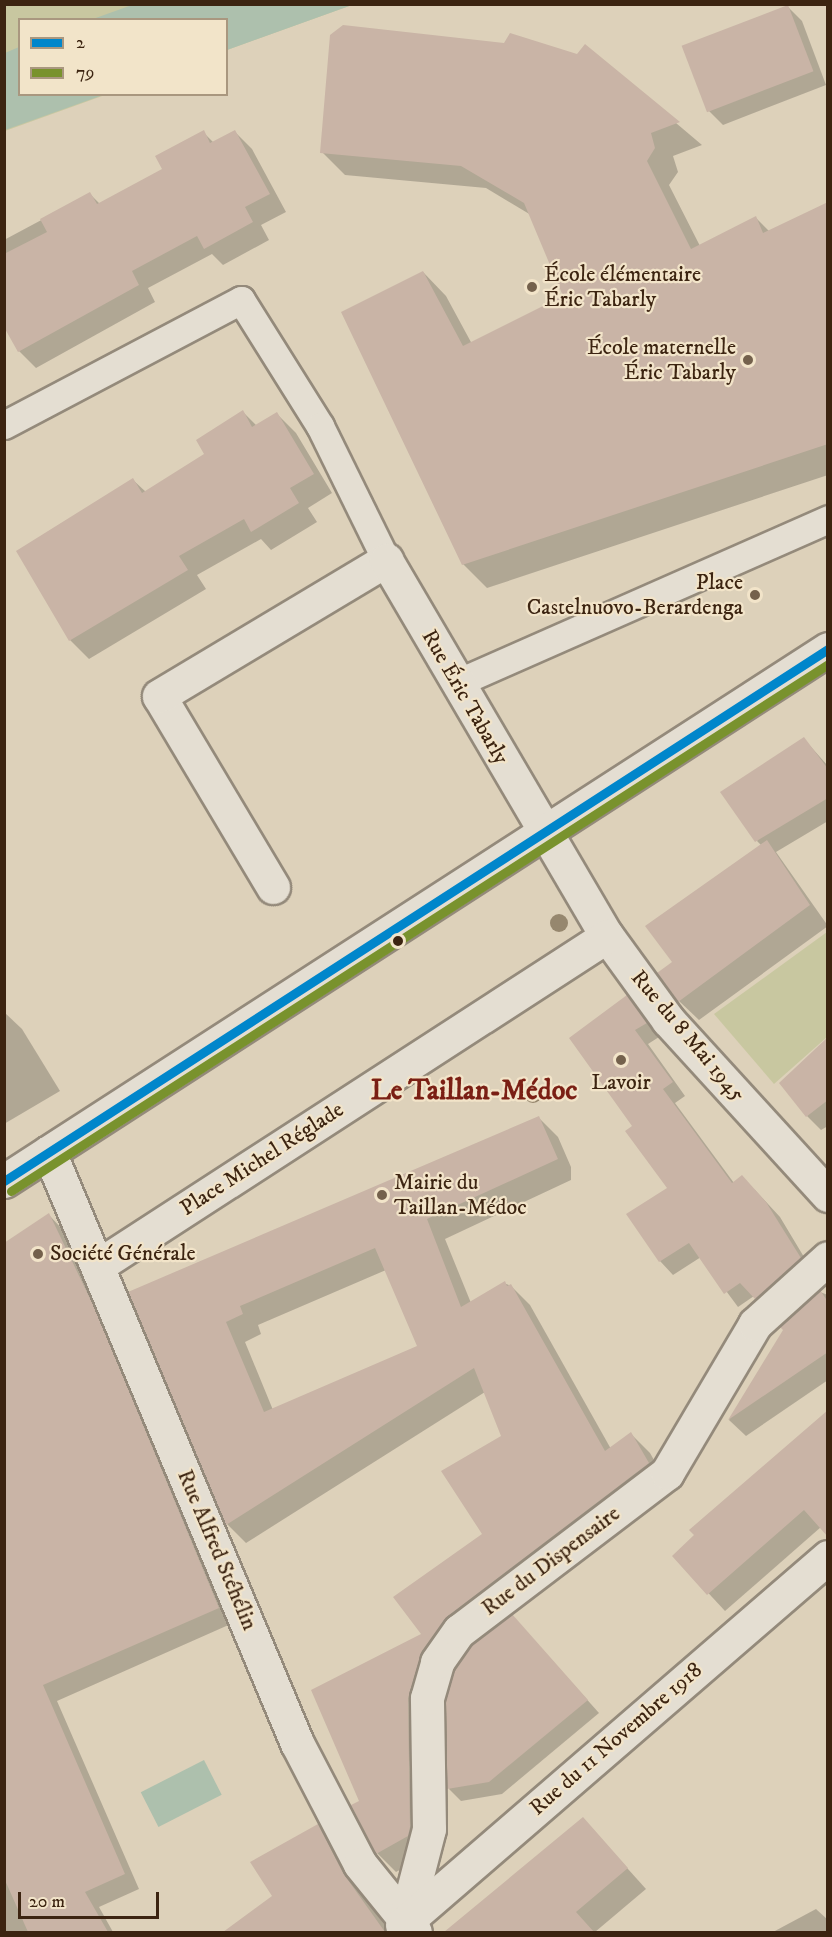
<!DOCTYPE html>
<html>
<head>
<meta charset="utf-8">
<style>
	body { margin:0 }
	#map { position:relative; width:832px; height:1937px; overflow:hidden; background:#ddd1ba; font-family:"IM FELL DW Pica",serif }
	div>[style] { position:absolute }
	.green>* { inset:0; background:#c8c7a0 }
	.water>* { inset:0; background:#adc0ad; transform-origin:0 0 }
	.shadow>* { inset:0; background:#0003 }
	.building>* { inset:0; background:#c9b4a6; transform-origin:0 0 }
	.roads { filter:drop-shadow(2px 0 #948a7b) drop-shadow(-2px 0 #948a7b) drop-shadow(0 2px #948a7b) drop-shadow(0 -2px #948a7b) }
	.service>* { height:27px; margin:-13.5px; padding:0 13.5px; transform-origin:13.5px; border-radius:13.5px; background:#e4ded2 }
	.minor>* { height:33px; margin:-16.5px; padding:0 16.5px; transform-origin:16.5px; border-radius:16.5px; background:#e4ded2 }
	.secondary>* { height:33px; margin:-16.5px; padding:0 16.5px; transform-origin:16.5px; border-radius:16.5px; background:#e4ded2 }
	.bus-1>* { height:9px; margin:-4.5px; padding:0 4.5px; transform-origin:4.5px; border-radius:4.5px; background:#0086cb }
	.bus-2>* { height:9px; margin:-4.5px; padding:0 4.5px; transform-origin:4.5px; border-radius:4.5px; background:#79922d }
	.trees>* { width:18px; height:18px; margin:-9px; border-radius:50%; background:#96876e }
	.dots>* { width:16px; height:16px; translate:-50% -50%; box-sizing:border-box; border:3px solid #f2e4c9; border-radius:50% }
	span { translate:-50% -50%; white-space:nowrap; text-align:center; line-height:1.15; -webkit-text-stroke:4.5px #f2e4c9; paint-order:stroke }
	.poi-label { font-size:22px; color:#3c2411 }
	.left { translate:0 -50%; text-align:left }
	.right { translate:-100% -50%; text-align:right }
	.street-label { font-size:22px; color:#3c2411 }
	.district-label { font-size:28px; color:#7a1f14; font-weight:700 }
	.frame { position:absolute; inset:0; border:6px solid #3c2411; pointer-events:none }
	.legend { position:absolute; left:18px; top:18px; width:210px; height:78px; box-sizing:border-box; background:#f2e4c9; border:2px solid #a9977f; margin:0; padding:8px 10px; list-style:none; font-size:18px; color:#3c2411 }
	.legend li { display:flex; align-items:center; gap:12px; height:30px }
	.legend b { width:30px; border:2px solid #a9977f }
	.scale { position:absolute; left:18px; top:1892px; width:141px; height:27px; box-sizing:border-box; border:3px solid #3c2411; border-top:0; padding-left:8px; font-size:18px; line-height:21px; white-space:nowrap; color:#3c2411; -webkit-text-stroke:4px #f2e4c9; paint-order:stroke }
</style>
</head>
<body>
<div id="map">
	<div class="green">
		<div style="clip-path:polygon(5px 5px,352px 5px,227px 50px,226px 20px,20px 20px,20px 94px,105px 95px,5px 131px)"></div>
		<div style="clip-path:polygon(827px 932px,827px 1037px,774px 1084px,714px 1014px)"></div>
	</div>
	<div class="water">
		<div style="clip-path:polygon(132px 5px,132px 4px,352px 5px,227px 50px,226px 20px,93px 19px)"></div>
		<div style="clip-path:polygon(19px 47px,20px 94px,103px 95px,5px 130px,5px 53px)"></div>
		<div style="left:204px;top:1760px;width:39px;height:71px;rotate:63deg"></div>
	</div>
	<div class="shadow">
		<div style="clip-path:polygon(788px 7px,802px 21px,826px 85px,723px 125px,709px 111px)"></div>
		<div style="clip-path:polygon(585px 46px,702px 145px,673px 156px,678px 172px,669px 185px,700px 246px,756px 218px,769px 231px,828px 204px,828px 475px,487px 588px,463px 564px,423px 272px,446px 296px,472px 344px,565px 297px,531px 215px,486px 188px,345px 175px,322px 152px,577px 56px)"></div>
		<div style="clip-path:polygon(203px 132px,214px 143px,235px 132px,252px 149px,286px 212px,261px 225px,269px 240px,223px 265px,212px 254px,148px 288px,155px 302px,36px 368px,19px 351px,4px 324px,4px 240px,90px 194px,100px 204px,164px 170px)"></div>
		<div style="clip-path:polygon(243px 412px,257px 426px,277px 414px,296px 433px,332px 493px,308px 508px,317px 522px,271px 550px,261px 539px,197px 575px,206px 589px,89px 659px,70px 640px,133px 480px,146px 492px,206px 455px)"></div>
		<div style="clip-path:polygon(804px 739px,828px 766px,828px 821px,776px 852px,828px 926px,699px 1020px,679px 1001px,674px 962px,762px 846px,757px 841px)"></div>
		<div style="clip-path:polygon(627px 997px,659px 1037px,648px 1044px,685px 1096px,675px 1103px,734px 1183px,755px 1190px,780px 1217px,813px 1272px,769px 1311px,754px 1296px,738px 1307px,701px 1257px,673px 1275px,660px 1261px,669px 1188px,634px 1126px)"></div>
		<div style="clip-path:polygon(4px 1012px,22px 1029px,60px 1091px,4px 1124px)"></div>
		<div style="clip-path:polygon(828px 1063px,828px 1126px,821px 1130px,807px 1116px)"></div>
		<div style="clip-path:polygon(evenodd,539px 1118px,558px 1137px,571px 1167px,571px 1180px,445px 1239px,471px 1303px,504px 1283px,511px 1286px,530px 1305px,611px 1449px,631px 1434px,650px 1453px,667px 1483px,467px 1635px,440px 1671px,427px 1855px,396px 1872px,377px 1853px,361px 1801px,423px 1635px,484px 1535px,503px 1436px,485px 1392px,246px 1543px,227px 1524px,130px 1293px,539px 1118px,386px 1270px,419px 1346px,273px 1410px,245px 1342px,261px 1334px,258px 1325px,386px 1270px)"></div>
		<div style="clip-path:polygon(49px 1215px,63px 1230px,108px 1324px,233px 1623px,57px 1701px,139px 1889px,99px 1907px,113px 1932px,4px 1932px,4px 1244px)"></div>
		<div style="clip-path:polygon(820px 1292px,828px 1295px,828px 1380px,746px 1436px,729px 1420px,785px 1330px)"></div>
		<div style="clip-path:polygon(828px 1412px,821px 1527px,725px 1611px,674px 1556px)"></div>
		<div style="clip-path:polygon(524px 1629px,599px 1713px,502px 1794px,461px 1801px,449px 1789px)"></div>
		<div style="clip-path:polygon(583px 1819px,646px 1889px,595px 1932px,456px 1932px,458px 1923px)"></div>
		<div style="clip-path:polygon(318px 1826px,333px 1841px,358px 1890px,390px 1932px,237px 1932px,274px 1896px)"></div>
		<div style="clip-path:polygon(816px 1909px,828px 1920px,828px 1932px,773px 1932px)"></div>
	</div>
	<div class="building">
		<div style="left:788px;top:5px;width:71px;height:114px;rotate:69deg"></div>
		<div style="clip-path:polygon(343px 25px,504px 43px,510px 33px,577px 54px,585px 44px,680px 122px,651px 133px,655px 148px,647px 161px,691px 249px,756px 216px,763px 233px,828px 202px,828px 444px,462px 565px,341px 312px,423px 271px,463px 346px,563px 296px,524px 203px,461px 166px,320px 153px,330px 35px)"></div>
		<div style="clip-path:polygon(204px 130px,210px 143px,235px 130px,270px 194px,245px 207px,253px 222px,204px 249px,197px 236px,132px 271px,139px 285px,18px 352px,4px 327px,4px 254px,47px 232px,40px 219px,90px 192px,97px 204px,162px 169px,155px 156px)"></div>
		<div style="clip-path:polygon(243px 410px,252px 427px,277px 412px,314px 474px,290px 488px,299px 503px,251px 532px,244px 519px,179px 556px,188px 570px,69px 641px,16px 551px,133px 478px,142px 493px,204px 454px,196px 440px)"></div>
		<div style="clip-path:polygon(804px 737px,828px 769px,828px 798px,755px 842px,720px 792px)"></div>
		<div style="clip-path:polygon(767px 840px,810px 905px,678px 1002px,657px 973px,672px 962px,645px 926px)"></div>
		<div style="clip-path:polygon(627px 995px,647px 1023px,635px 1030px,673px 1082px,663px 1089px,732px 1183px,742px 1175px,766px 1202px,801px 1258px,755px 1299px,740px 1283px,724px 1294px,689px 1243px,659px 1262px,626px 1214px,667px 1188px,625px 1131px,632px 1126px,569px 1038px)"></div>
		<div style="clip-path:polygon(828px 1037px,828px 1100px,806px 1117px,779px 1083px)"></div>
		<div style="clip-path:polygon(evenodd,539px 1116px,558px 1159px,427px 1219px,461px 1307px,505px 1281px,507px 1286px,511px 1284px,605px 1451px,631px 1432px,649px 1463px,448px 1616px,422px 1651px,408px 1698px,410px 1827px,408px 1836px,376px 1854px,351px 1805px,359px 1801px,311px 1690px,421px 1634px,393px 1597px,482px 1534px,441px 1471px,501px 1436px,474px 1368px,226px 1525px,128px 1292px,539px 1116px,375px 1248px,417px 1346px,264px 1412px,226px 1322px,243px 1314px,240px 1306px,375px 1248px)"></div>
		<div style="clip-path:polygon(49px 1213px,94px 1307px,219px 1608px,43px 1685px,125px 1874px,85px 1892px,108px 1932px,28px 1932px,4px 1878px,4px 1243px)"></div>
		<div style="clip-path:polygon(820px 1290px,828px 1302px,828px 1352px,728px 1420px,783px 1330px,780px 1327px)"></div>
		<div style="clip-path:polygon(828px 1410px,828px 1537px,804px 1510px,707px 1595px,672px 1556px,694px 1535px,689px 1530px)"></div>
		<div style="clip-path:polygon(512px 1614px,588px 1700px,489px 1782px,447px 1789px,446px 1700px,454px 1670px,473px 1644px)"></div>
		<div style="clip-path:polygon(583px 1817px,628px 1868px,576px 1912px,594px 1932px,444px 1932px)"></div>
		<div style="clip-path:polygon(318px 1824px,343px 1873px,385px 1932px,223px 1932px,272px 1896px,250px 1862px)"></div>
	</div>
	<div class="roads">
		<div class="service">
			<div style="left:4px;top:425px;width:268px;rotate:-27.8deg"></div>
			<div style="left:241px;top:300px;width:149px;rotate:57.9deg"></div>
			<div style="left:320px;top:426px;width:149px;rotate:63.8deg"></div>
			<div style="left:457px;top:683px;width:406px;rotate:-23.8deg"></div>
		</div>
		<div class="minor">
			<div style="left:273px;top:887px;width:222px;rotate:-120.8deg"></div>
			<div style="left:159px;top:696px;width:265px;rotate:-30.9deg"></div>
			<div style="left:386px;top:560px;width:436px;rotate:59.6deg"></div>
			<div style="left:607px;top:936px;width:104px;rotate:54deg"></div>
			<div style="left:668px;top:1020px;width:237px;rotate:47.6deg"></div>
			<div style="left:49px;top:1152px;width:641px;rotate:67.24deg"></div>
			<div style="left:297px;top:1743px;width:136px;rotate:62.5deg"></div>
			<div style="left:360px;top:1864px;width:87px;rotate:51deg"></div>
			<div style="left:99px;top:1265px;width:605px;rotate:-32.93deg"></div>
			<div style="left:405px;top:1921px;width:95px;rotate:-75.4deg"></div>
			<div style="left:429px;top:1829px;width:131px;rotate:-90.9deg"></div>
			<div style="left:427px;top:1698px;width:37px;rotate:-74deg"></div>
			<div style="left:437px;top:1662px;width:38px;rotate:-55deg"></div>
			<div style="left:459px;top:1631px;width:261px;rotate:-37.2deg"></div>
			<div style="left:667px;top:1473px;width:173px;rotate:-59.4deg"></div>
			<div style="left:755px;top:1324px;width:98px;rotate:-42.1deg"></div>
			<div style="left:402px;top:1925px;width:563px;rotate:-40.82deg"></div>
		</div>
		<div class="secondary">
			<div style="left:4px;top:1181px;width:981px;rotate:-32.85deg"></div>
		</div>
	</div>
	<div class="bus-1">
		<div style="left:4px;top:1181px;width:981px;rotate:-32.85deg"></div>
	</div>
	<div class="bus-2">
		<div style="left:11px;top:1191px;width:972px;rotate:-32.82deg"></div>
	</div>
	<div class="trees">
		<div style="left:559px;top:923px"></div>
		<div style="left:533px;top:1094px"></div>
	</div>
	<div class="dots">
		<div style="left:532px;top:287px;background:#74614c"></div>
		<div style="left:748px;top:360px;background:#74614c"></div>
		<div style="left:755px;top:595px;background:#74614c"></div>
		<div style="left:398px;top:941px;background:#3c2411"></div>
		<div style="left:621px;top:1060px;background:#74614c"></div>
		<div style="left:382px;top:1195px;background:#74614c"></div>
		<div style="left:38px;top:1254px;background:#74614c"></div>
	</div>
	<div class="poi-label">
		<span class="left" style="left:544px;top:287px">École élémentaire<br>Éric Tabarly</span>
		<span class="right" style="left:736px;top:360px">École maternelle<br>Éric Tabarly</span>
		<span class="right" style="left:743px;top:595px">Place<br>Castelnuovo-Berardenga</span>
		<span style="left:621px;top:1083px">Lavoir</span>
		<span class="left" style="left:394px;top:1195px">Mairie du<br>Taillan-Médoc</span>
		<span class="left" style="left:50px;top:1254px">Société Générale</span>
	</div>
	<div class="street-label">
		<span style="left:465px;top:697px;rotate:60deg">Rue Éric Tabarly</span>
		<span style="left:688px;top:1036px;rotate:50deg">Rue du 8 Mai 1945</span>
		<span style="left:262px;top:1159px;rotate:-33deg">Place Michel Réglade</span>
		<span style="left:217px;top:1550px;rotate:67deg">Rue Alfred Stéhélin</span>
		<span style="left:551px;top:1561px;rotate:-37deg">Rue du Dispensaire</span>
		<span style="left:616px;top:1739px;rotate:-41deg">Rue du 11 Novembre 1918</span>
	</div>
	<div class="district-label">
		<span style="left:474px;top:1091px">Le Taillan-Médoc</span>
	</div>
	<div class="frame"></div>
	<ul class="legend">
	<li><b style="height:8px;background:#0086cb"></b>2</li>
	<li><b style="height:8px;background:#79922d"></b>79</li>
	</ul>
	<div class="scale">20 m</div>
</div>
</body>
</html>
